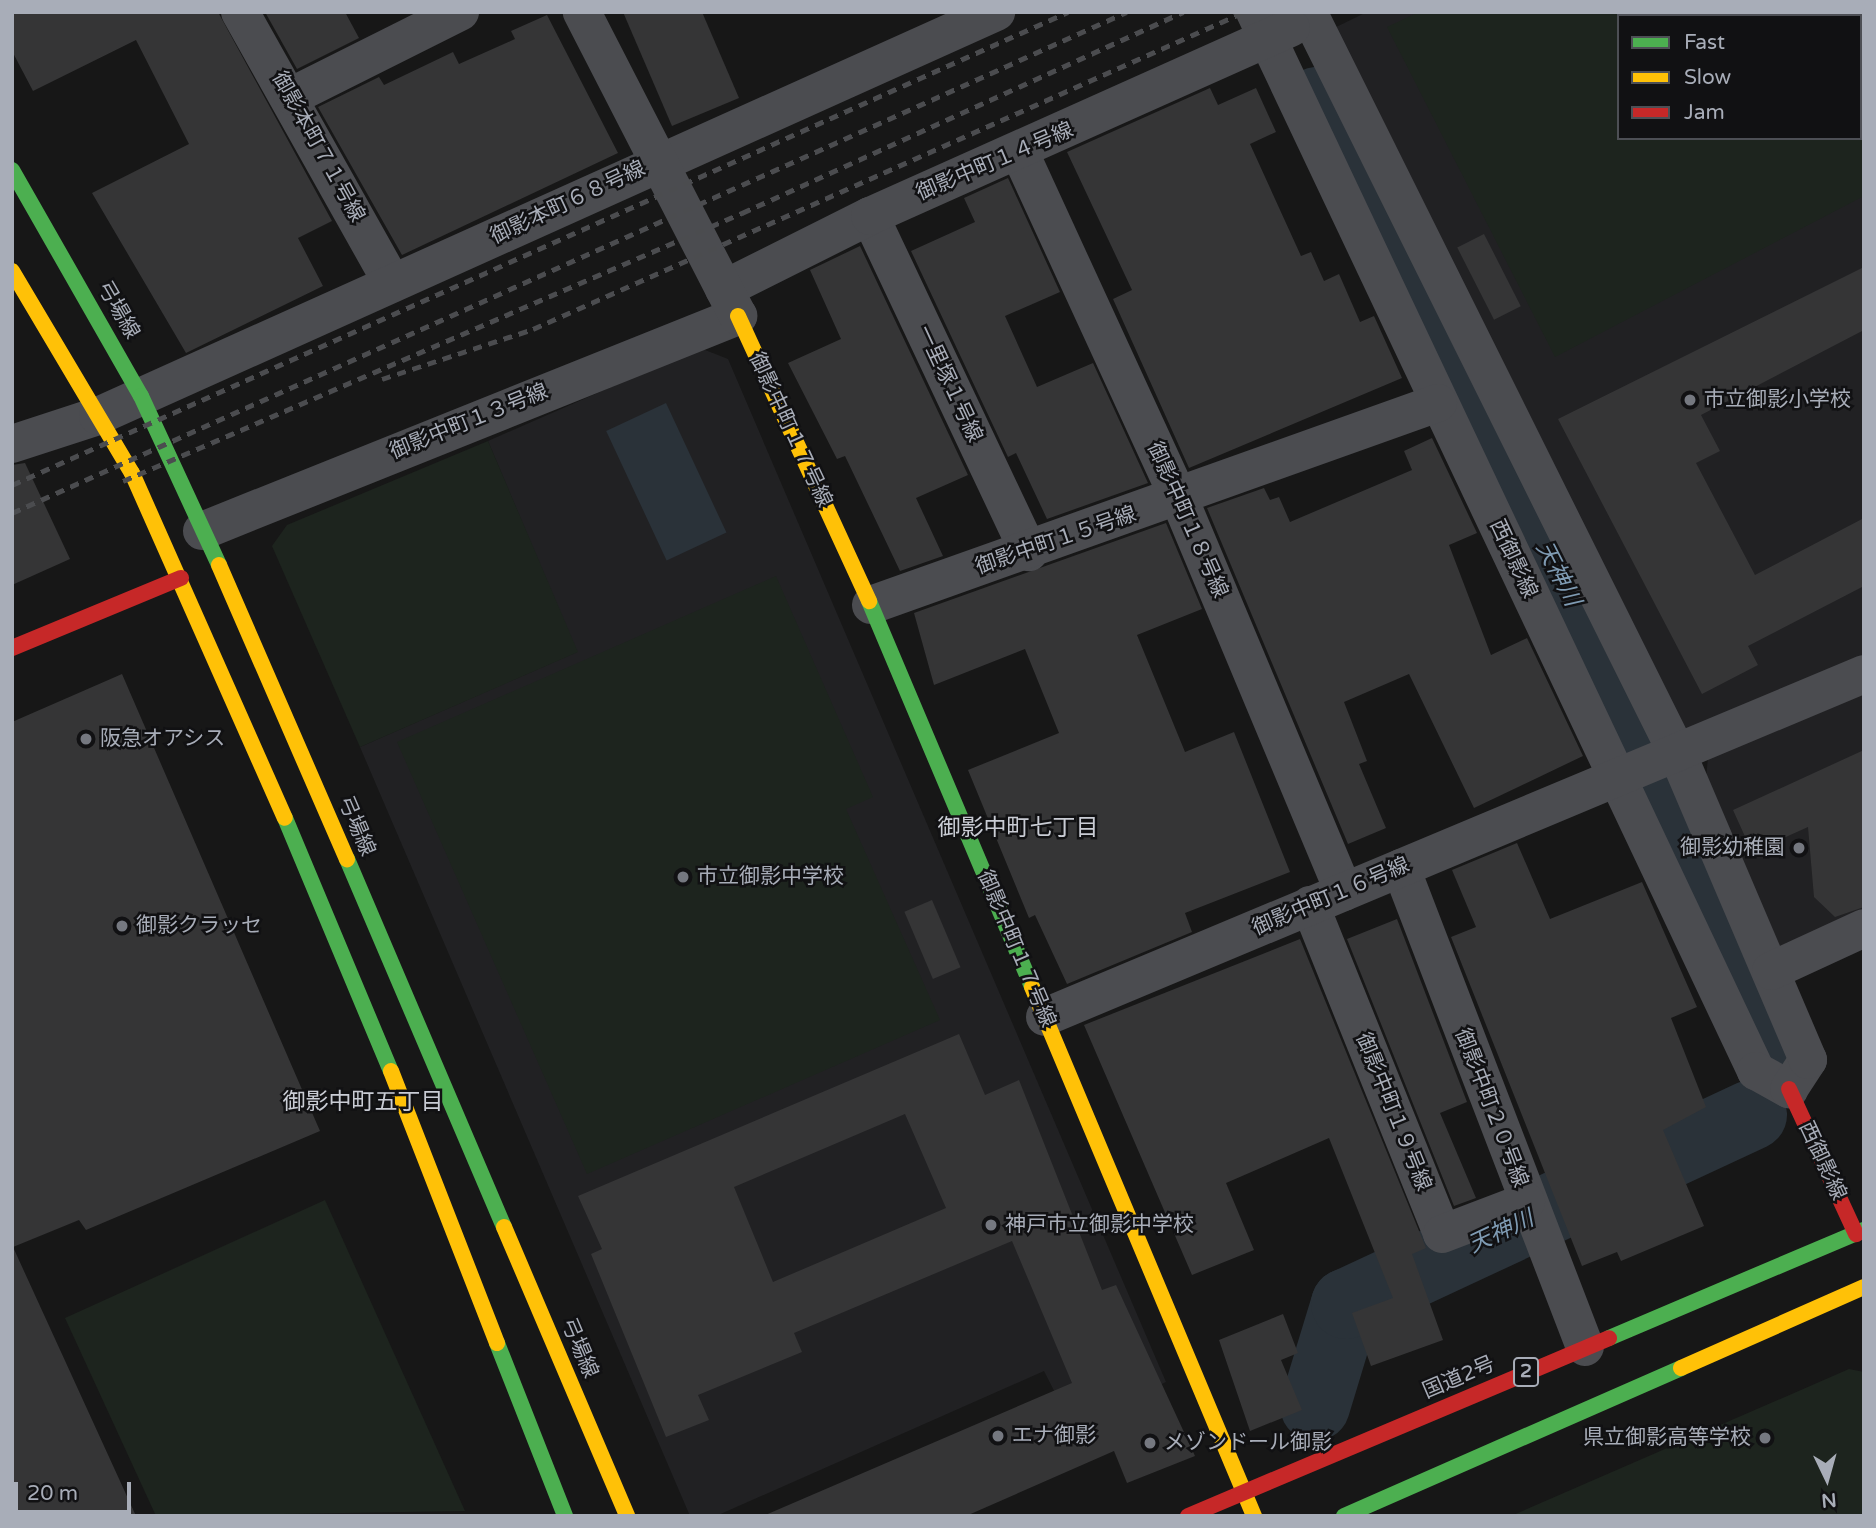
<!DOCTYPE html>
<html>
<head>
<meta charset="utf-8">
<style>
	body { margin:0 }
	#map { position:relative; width:1876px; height:1528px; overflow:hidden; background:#171717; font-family:"Varela Round","Noto Sans JP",sans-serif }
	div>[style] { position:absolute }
	.built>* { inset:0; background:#212123 }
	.green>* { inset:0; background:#1d241e }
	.water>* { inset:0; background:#2a3239; transform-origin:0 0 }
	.river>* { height:70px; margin:-35px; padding:0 35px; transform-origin:35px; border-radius:35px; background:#2a3239 }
	.building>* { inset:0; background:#353536; transform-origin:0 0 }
	.street>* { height:38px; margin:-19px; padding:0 19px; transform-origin:19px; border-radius:19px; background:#4b4c50 }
	.fast>* { height:16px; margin:-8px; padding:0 8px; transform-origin:8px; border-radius:8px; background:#4caf50 }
	.slow>* { height:16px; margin:-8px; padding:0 8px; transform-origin:8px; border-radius:8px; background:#ffc107 }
	.jam>* { height:16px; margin:-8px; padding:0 8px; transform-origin:8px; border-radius:8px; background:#c62828 }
	.rail>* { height:5px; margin-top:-2.5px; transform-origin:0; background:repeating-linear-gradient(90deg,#4b4c4f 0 9px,transparent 0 16px) }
	.dots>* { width:19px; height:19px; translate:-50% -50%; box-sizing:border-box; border:4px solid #111113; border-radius:50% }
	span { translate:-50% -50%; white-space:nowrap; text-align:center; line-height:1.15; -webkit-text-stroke:5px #111113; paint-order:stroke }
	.shield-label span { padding:2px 5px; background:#111113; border:2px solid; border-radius:5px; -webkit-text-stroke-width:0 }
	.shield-label { font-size:19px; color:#a8adb8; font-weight:700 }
	.street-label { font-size:21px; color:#a8adb8 }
	.poi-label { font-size:21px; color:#a8adb8 }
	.left { translate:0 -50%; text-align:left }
	.right { translate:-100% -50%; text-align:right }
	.water-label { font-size:23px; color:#7f9bb3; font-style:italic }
	.neighbourhood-label { font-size:23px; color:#c9ccd4 }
	.frame { position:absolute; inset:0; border:14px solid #a8adb8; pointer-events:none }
	.legend { position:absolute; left:1617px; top:14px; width:245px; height:126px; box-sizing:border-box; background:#111113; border:2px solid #4d4f55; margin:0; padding:9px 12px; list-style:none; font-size:21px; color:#a8adb8 }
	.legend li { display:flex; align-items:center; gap:14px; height:35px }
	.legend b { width:35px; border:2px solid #4d4f55 }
	.north { position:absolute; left:1792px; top:1444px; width:70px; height:70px; -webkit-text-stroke:5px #111113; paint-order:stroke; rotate:175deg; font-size:19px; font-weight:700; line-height:28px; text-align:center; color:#a8adb8 }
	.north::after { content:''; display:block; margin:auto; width:24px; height:32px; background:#a8adb8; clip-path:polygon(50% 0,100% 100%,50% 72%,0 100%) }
	.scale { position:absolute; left:14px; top:1482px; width:117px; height:32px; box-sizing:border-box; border:4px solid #a8adb8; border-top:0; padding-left:9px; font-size:21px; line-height:24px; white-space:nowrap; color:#a8adb8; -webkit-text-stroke:5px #111113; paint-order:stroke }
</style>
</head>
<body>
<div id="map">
	<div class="built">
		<div style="clip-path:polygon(evenodd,1367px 12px,1864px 12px,1864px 662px,1695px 735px,1680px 729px,1330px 30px,1367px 12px,1619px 16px,1860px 16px,1860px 138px,1619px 138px,1619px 16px)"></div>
		<div style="clip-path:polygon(700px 348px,728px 359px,1166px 1382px,1072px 1426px,1044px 1371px,716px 1516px,690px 1516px,360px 747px,577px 652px,488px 441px)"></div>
		<div style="clip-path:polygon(1864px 690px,1864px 917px,1794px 950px,1774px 944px,1706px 779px,1708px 757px)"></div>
	</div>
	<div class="green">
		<div style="clip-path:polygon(evenodd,1419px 12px,1864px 12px,1864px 196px,1555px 357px,1387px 27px,1419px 12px,1619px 16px,1860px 16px,1860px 138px,1619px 138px,1619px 16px)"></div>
		<div style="clip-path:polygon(488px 441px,578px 652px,360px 747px,272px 546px,287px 525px)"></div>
		<div style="clip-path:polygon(776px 576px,873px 797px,846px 809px,940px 1020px,587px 1174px,397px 742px)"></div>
		<div style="clip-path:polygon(325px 1200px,465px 1511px,156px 1516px,65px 1318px)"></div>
		<div style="clip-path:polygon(1849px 1369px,1864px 1372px,1864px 1516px,1511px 1516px)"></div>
	</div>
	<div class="water">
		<div style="left:666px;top:403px;width:143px;height:66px;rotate:65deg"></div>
	</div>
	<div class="river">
		<div style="left:1317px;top:102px;width:757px;rotate:62.89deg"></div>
		<div style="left:1662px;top:776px;width:302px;rotate:67deg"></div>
		<div style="left:1315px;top:1406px;width:107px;rotate:-73.1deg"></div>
		<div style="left:1346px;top:1304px;width:448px;rotate:-25deg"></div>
	</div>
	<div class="building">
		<div style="clip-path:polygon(12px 12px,218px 12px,332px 221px,298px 238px,323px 286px,186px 353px,92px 193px,189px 144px,136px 40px,33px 91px,12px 51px)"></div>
		<div style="clip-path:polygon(265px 12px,345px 12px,359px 38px,297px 69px)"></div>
		<div style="clip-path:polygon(623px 12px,702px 12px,739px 98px,672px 126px)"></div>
		<div style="clip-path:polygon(547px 15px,618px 153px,402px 255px,318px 107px,379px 77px,384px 85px,453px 52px,459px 64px,515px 39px,511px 31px)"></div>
		<div style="clip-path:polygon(1210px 88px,1218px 105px,1256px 88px,1276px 132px,1250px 144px,1301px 256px,1311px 252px,1324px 281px,1339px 274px,1360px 322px,1374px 316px,1402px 378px,1189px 468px,1113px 299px,1132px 290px,1067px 152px)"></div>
		<div style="clip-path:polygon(1008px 178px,1060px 292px,1005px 316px,1037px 387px,1093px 363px,1148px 483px,1047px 519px,1016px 453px,1008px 457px,911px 251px,975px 222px,964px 198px)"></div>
		<div style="left:1484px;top:234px;width:81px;height:30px;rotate:63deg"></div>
		<div style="clip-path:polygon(860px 246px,968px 475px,916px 498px,943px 556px,900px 571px,845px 456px,837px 459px,788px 363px,841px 339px,810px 270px)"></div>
		<div style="clip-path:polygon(1864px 267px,1864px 330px,1701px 415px,1720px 451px,1696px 463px,1755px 575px,1864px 518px,1864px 586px,1748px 646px,1758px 665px,1702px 694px,1558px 419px)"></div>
		<div style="clip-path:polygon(1432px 438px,1477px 533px,1449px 545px,1491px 655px,1527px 638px,1583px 756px,1474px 808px,1409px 674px,1344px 702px,1367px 761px,1359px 764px,1386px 828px,1348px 844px,1207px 508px,1264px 488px,1270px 500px,1279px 497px,1290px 522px,1412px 470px,1404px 451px)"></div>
		<div style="clip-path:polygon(25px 463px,70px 559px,12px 585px,12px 465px)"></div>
		<div style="clip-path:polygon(1166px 523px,1202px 609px,1137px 635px,1185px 752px,1234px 732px,1290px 872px,1185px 913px,1192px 932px,1067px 984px,1035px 915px,1029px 918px,968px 770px,1059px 733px,1025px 649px,934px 685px,914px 613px)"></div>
		<div style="clip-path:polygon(122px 674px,320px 1131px,86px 1230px,79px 1220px,13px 1247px,136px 1516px,12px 1516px,12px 722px)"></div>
		<div style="clip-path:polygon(1864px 750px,1864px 907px,1835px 917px,1814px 897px,1808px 827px,1752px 852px,1733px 810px)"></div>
		<div style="clip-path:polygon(1517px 843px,1550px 919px,1642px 882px,1697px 1007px,1671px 1018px,1706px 1107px,1663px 1130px,1704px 1226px,1621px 1261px,1617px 1252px,1582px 1266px,1451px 937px,1476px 927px,1452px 870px)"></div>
		<div style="left:932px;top:900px;width:73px;height:30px;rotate:67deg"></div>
		<div style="clip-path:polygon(1397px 919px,1467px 1102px,1440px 1113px,1476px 1198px,1454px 1206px,1347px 939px)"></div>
		<div style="clip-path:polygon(1300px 939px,1426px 1248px,1412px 1254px,1443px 1340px,1371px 1366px,1352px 1313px,1393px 1298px,1329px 1138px,1226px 1183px,1254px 1250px,1192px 1275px,1084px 1025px)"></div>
		<div style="clip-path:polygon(evenodd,959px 1034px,985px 1095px,1019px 1080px,1102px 1290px,1116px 1285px,1195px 1456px,1127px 1483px,1114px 1451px,966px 1516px,763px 1516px,1072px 1383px,1012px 1241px,794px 1333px,802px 1352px,698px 1395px,709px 1420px,666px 1437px,591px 1254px,602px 1249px,578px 1196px,959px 1034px,905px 1114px,946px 1208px,773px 1282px,734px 1187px,905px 1114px)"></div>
		<div style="clip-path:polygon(1283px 1314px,1298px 1353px,1281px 1360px,1302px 1410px,1250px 1431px,1219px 1340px)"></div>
	</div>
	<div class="street">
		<div style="left:240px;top:12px;width:311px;rotate:60.7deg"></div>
		<div style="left:1255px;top:12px;width:1172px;rotate:64.68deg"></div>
		<div style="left:1756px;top:1071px;width:38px;rotate:29deg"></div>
		<div style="left:1789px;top:1089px;width:35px;rotate:-57deg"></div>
		<div style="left:1808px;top:1060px;width:334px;rotate:-113.1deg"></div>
		<div style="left:1677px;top:753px;width:828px;rotate:-116.47deg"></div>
		<div style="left:292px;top:96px;width:188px;rotate:-26.6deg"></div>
		<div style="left:1020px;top:153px;width:380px;rotate:65.3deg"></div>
		<div style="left:1179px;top:498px;width:427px;rotate:67.3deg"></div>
		<div style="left:870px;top:216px;width:372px;rotate:64.7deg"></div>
		<div style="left:724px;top:289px;width:163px;rotate:-26.6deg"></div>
		<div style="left:870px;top:216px;width:461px;rotate:-24.1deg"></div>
		<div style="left:12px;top:444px;width:90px;rotate:-18deg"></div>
		<div style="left:98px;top:416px;width:985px;rotate:-24.22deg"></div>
		<div style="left:202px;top:531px;width:578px;rotate:-21.86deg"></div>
		<div style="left:738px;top:316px;width:342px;rotate:-117.2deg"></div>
		<div style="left:871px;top:605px;width:602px;rotate:-19.61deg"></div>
		<div style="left:1401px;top:868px;width:513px;rotate:68.99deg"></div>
		<div style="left:1310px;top:905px;width:354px;rotate:68.1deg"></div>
		<div style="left:1442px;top:1234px;width:90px;rotate:-20.9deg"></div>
		<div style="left:1771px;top:971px;width:102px;rotate:-24.8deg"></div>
		<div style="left:1045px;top:1017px;width:888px;rotate:-22.72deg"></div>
	</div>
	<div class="fast">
		<div style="left:12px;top:170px;width:260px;rotate:60.3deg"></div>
		<div style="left:141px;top:396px;width:186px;rotate:65.2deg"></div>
		<div style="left:869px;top:601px;width:419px;rotate:67.1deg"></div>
		<div style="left:285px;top:818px;width:274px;rotate:67.3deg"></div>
		<div style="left:347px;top:859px;width:400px;rotate:66.9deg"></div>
		<div style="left:1609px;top:1338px;width:277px;rotate:-23deg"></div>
		<div style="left:497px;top:1343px;width:186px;rotate:68.5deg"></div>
		<div style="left:1344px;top:1516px;width:368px;rotate:-23.7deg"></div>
	</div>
	<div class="slow">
		<div style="left:12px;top:271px;width:235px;rotate:59.3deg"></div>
		<div style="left:132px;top:473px;width:377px;rotate:66.1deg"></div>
		<div style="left:738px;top:316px;width:314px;rotate:65.3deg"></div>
		<div style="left:219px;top:565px;width:321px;rotate:66.5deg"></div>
		<div style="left:1032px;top:987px;width:574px;rotate:67.23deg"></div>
		<div style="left:391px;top:1071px;width:292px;rotate:68.7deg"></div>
		<div style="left:504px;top:1227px;width:314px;rotate:66.9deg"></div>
		<div style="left:1681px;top:1368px;width:200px;rotate:-23.9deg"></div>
	</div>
	<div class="jam">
		<div style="left:12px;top:648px;width:183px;rotate:-22.5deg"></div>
		<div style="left:1789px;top:1089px;width:160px;rotate:65.2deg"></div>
		<div style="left:1188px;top:1516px;width:457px;rotate:-22.9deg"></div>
	</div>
	<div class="rail">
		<div style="left:382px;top:379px;width:159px;rotate:-18.3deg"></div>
		<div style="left:533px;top:329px;width:778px;rotate:-24.03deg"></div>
		<div style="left:123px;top:481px;width:675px;rotate:-23.41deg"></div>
		<div style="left:742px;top:213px;width:485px;rotate:-24.5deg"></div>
		<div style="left:12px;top:485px;width:1157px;rotate:-24.13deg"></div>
		<div style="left:12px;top:513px;width:1222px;rotate:-24.2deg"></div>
	</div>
	<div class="dots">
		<div style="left:1690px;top:400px;background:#757880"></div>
		<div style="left:86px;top:739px;background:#757880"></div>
		<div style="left:1799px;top:848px;background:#757880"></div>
		<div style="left:683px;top:877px;background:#757880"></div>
		<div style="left:122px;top:926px;background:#757880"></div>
		<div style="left:991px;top:1225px;background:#757880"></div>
		<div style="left:998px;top:1436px;background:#757880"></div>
		<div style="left:1765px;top:1438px;background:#757880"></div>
		<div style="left:1150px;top:1443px;background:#757880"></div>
	</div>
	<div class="shield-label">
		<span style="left:1526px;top:1372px">2</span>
	</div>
	<div class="street-label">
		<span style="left:318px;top:147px;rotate:61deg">御影本町７１号線</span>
		<span style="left:995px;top:162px;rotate:-23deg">御影中町１４号線</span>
		<span style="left:568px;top:203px;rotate:-25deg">御影本町６８号線</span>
		<span style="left:118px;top:310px;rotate:60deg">弓場線</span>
		<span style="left:949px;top:384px;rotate:65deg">一里塚１号線</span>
		<span style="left:469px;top:422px;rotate:-22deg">御影中町１３号線</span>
		<span style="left:790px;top:430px;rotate:65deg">御影中町１７号線</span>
		<span style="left:1187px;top:520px;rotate:66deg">御影中町１８号線</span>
		<span style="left:1056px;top:541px;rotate:-19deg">御影中町１５号線</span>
		<span style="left:1513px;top:559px;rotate:65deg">西御影線</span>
		<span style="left:356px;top:826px;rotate:67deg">弓場線</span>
		<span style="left:1331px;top:897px;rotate:-23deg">御影中町１６号線</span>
		<span style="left:1016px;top:949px;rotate:67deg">御影中町１７号線</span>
		<span style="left:1491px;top:1108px;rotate:69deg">御影中町２０号線</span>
		<span style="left:1393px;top:1112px;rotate:68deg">御影中町１９号線</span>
		<span style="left:1822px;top:1161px;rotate:65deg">西御影線</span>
		<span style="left:579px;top:1348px;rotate:67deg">弓場線</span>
		<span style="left:1459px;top:1378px;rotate:-23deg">国道2号</span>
	</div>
	<div class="poi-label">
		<span class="left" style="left:1704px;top:400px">市立御影小学校</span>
		<span class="left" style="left:100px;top:739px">阪急オアシス</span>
		<span class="right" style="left:1785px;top:848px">御影幼稚園</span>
		<span class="left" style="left:697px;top:877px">市立御影中学校</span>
		<span class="left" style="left:136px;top:926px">御影クラッセ</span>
		<span class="left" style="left:1005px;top:1225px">神戸市立御影中学校</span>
		<span class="left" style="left:1012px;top:1436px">エナ御影</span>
		<span class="right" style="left:1751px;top:1438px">県立御影高等学校</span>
		<span class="left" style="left:1164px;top:1443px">メゾンドール御影</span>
	</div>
	<div class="water-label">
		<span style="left:1558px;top:574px;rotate:63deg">天神川</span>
		<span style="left:1501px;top:1232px;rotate:-25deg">天神川</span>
	</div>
	<div class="neighbourhood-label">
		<span style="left:1018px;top:828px">御影中町七丁目</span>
		<span style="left:363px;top:1102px">御影中町五丁目</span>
	</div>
	<div class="frame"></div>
	<ul class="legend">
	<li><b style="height:9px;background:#4caf50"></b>Fast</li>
	<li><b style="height:9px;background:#ffc107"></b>Slow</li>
	<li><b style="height:9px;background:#c62828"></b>Jam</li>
	</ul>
	<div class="north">N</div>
	<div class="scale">20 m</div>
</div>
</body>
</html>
